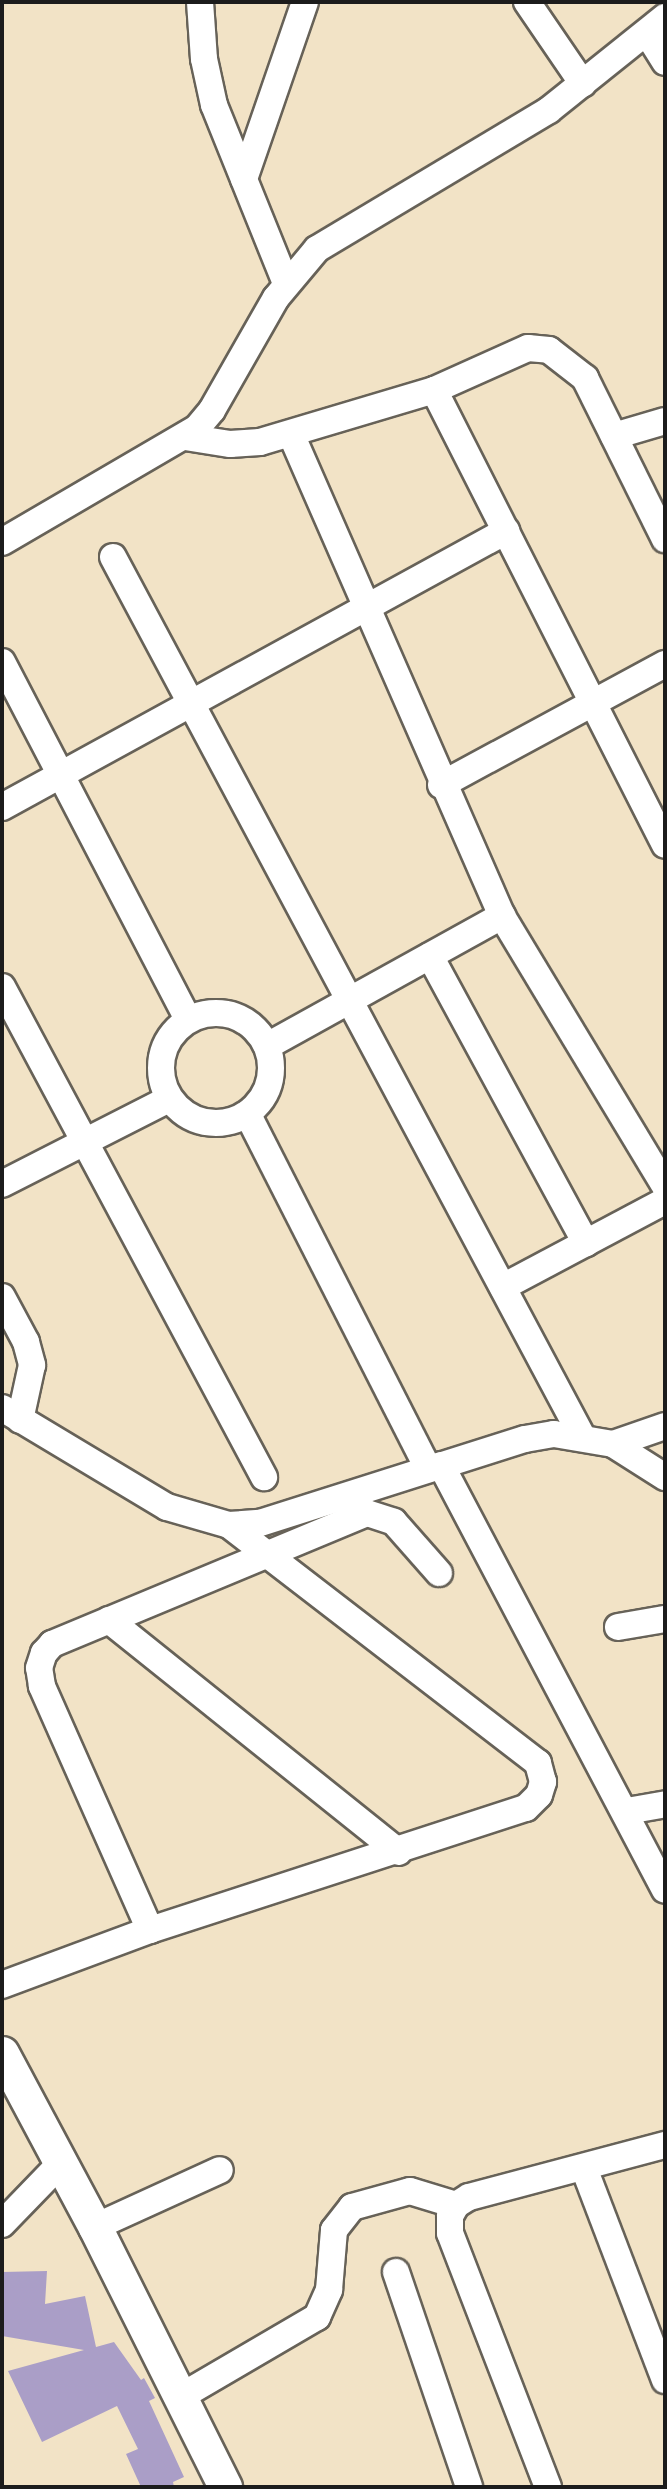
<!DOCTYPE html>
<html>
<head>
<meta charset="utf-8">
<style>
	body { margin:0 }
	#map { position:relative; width:667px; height:2489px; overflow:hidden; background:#f2e3c6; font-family:"Comic Neue",sans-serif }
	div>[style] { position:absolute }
	.building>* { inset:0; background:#aa9ec7 }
	.roads { filter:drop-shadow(2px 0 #676258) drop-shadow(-2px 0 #676258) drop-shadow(0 2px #676258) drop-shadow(0 -2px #676258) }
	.minor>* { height:26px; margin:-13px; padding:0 13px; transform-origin:13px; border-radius:13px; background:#fff }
	.minor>.ring { margin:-13px; padding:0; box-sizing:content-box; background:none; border:26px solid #fff; border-radius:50% }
	.tertiary>* { height:33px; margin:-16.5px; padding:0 16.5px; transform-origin:16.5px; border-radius:16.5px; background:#fff }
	span { translate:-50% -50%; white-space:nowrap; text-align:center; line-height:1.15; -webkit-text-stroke:7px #fcf5e5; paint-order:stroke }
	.frame { position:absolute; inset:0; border:4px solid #1c1c1c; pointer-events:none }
</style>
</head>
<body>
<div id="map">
	<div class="building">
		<div style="clip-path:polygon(47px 2271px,45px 2304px,85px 2296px,96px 2347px,114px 2342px,141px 2380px,144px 2378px,155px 2398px,149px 2401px,184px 2477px,173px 2482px,174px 2487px,141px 2487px,126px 2454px,138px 2449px,117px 2406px,42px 2442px,8px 2371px,84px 2350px,2px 2336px,2px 2272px)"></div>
	</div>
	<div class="roads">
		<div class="minor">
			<div style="left:200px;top:2px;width:57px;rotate:86deg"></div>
			<div style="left:204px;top:59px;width:47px;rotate:77.7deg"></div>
			<div style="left:214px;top:105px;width:192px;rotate:68deg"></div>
			<div style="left:527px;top:2px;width:99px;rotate:55.7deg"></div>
			<div style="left:647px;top:33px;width:34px;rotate:58deg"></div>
			<div style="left:244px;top:179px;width:187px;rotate:-71deg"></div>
			<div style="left:434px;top:390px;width:510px;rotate:63.08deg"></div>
			<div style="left:291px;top:434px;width:526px;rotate:66.36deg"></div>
			<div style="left:502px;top:916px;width:315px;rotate:58.9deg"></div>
			<div style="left:614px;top:436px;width:53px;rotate:-16.4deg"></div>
			<div style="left:185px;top:437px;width:46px;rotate:8.8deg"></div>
			<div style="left:230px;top:444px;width:30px;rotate:-4deg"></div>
			<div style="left:260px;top:442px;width:182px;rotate:-16.6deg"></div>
			<div style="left:434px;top:390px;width:103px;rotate:-24.1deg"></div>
			<div style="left:528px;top:348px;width:21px;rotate:5deg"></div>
			<div style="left:549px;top:350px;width:46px;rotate:37.9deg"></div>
			<div style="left:585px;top:378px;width:180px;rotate:63.6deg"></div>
			<div style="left:2px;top:542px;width:226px;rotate:-30.3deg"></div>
			<div style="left:197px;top:428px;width:23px;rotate:-50deg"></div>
			<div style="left:212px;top:410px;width:129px;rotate:-60.3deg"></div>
			<div style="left:276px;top:298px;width:64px;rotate:-50.1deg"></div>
			<div style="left:317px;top:249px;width:270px;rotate:-30.9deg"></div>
			<div style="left:549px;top:110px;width:149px;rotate:-38.7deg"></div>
			<div style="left:113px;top:557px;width:996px;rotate:61.92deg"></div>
			<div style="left:2px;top:662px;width:403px;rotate:62.5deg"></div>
			<div style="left:441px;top:785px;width:255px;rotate:-28.4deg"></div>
			<div style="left:2px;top:807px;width:575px;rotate:-28.71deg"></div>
			<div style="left:430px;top:956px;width:327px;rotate:61.5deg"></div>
			<div style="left:2px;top:987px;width:556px;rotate:61.87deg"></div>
			<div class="ring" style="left:161px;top:1013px;width:84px;height:84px"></div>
			<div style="left:267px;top:1046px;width:269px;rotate:-29deg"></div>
			<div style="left:248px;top:1115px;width:397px;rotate:63deg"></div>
			<div style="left:2px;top:1184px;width:187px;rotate:-27deg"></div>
			<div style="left:503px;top:1287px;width:183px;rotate:-28deg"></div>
			<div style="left:2px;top:1297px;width:51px;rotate:61.9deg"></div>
			<div style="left:26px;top:1342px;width:24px;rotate:75deg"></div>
			<div style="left:32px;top:1365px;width:56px;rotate:102.3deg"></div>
			<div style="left:2px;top:1408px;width:192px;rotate:31deg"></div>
			<div style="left:167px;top:1507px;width:65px;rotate:16.2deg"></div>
			<div style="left:229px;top:1525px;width:31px;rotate:-4deg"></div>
			<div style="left:260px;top:1523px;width:278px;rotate:-17.6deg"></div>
			<div style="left:525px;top:1439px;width:29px;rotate:-10deg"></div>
			<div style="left:554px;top:1434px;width:60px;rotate:9.6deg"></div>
			<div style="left:613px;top:1444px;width:62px;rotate:32.4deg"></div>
			<div style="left:613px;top:1444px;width:55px;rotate:-19.1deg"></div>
			<div style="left:441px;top:1465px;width:480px;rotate:62.2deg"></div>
			<div style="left:109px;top:1620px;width:371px;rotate:38.7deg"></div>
			<div style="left:618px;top:1627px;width:48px;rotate:-9.7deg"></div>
			<div style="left:627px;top:1811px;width:39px;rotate:-10deg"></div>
			<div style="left:150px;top:1930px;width:267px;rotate:-113.9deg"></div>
			<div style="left:42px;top:1686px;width:18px;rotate:-99deg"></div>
			<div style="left:39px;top:1668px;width:16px;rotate:-72deg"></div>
			<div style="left:44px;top:1653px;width:12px;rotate:-48deg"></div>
			<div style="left:52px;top:1644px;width:341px;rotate:-22.6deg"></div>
			<div style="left:367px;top:1513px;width:28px;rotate:18deg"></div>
			<div style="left:394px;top:1522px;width:68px;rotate:48.6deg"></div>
			<div style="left:2px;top:1985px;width:158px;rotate:-20.4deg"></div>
			<div style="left:150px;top:1930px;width:395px;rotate:-18deg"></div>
			<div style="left:526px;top:1808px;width:18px;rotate:-45deg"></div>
			<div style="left:539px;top:1795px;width:14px;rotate:-73deg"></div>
			<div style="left:543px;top:1782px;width:20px;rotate:-105deg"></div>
			<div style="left:538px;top:1763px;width:390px;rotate:-142.4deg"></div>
			<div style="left:584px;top:2168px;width:227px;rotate:69.1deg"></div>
			<div style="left:2px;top:2224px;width:85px;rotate:-46deg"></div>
			<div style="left:95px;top:2227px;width:137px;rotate:-24.5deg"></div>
			<div style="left:396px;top:2272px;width:227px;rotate:71.2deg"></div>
			<div style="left:180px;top:2397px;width:159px;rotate:-30.3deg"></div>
			<div style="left:317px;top:2317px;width:30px;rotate:-66deg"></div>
			<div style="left:329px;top:2290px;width:60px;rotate:-85.2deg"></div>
			<div style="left:334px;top:2230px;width:29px;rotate:-52deg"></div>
			<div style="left:352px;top:2207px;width:60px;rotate:-15.4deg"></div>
			<div style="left:410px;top:2191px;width:48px;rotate:16.9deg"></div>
			<div style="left:548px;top:2487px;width:272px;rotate:-111.1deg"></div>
			<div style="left:450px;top:2233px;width:17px;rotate:-90deg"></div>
			<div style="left:450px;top:2216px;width:13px;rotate:-61deg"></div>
			<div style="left:456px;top:2205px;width:15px;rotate:-32deg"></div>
			<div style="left:469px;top:2197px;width:203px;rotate:-14.9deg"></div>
		</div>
		<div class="tertiary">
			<div style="left:2px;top:2053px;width:197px;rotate:61.9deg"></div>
			<div style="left:95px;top:2227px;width:291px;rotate:63.4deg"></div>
		</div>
	</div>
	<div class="frame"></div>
</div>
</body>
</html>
